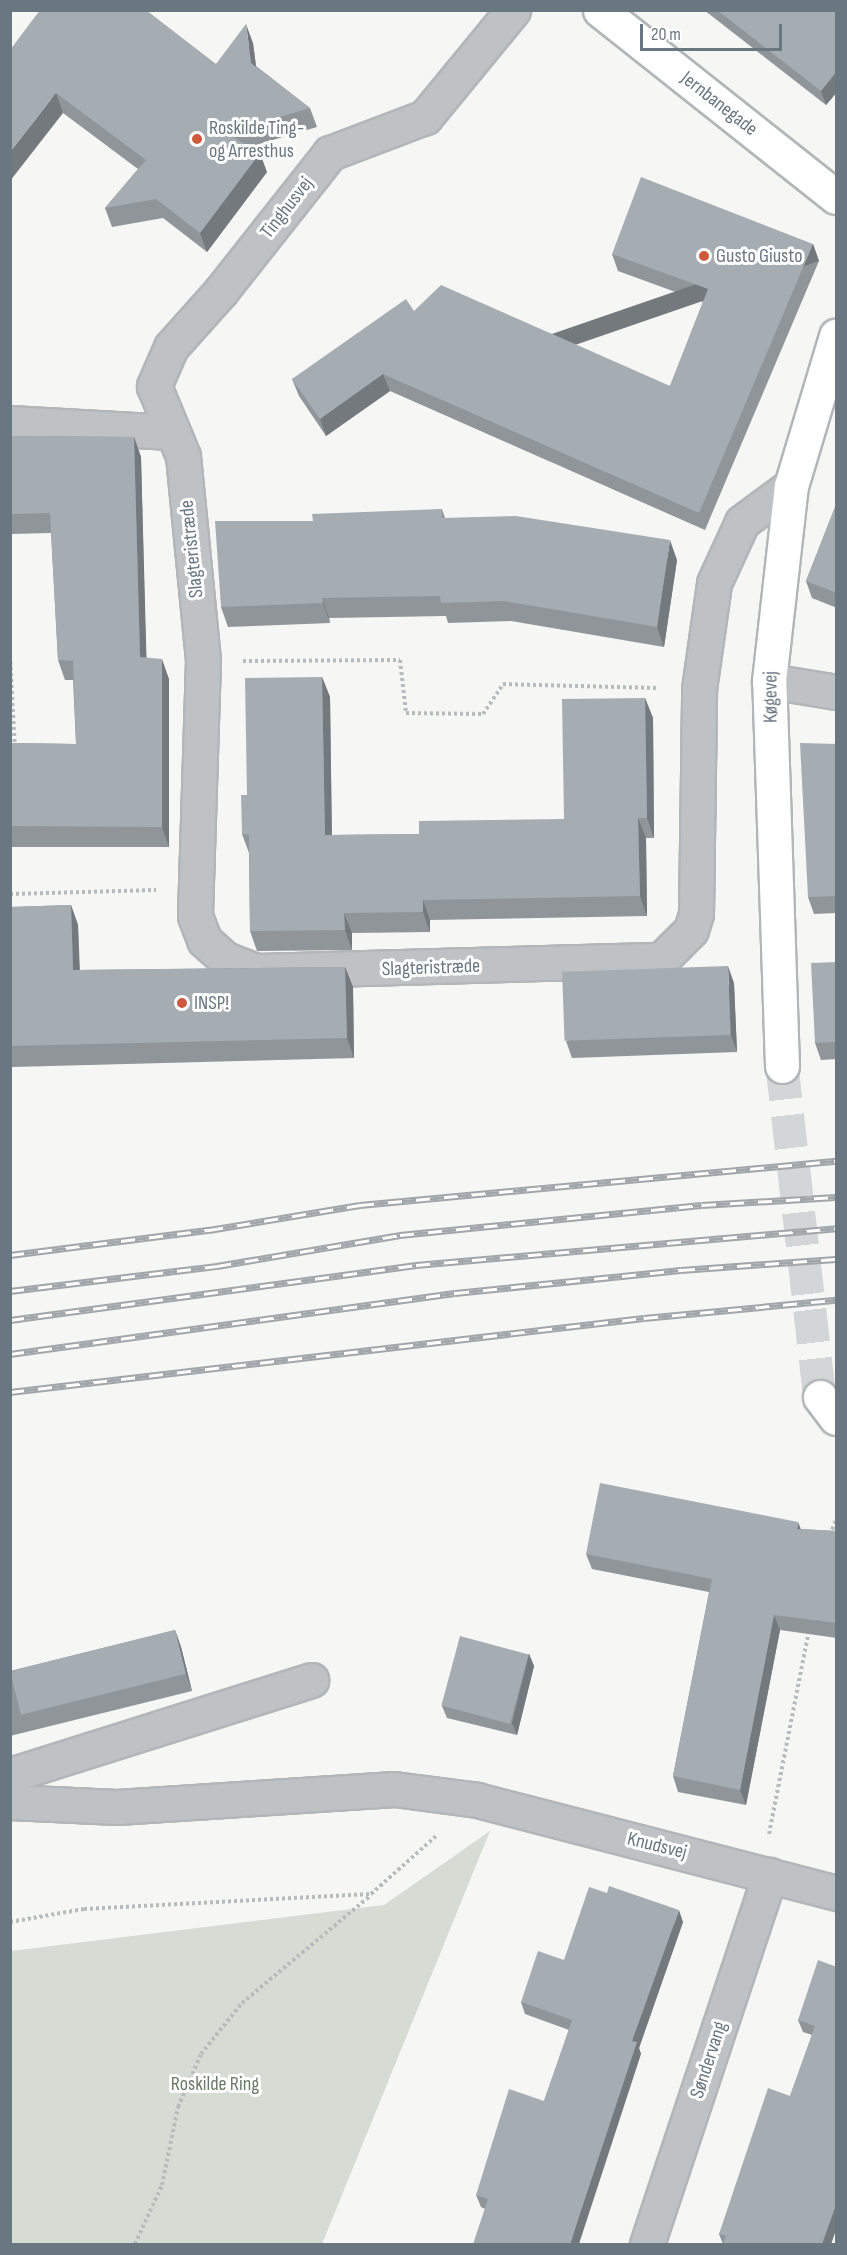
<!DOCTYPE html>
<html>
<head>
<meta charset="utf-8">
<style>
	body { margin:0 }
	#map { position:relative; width:847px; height:2255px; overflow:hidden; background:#f6f6f4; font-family:"Sofia Sans Condensed",sans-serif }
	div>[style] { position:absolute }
	.green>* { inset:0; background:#d6dbd3 }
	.major-tunnel>* { height:33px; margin-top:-16.5px; transform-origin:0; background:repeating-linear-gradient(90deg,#d3d6d7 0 33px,transparent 0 49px) }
	.path>* { height:4px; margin-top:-2px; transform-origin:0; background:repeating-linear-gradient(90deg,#b8bbbd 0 3px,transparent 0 6px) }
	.roads { filter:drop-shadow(2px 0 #b2b6b9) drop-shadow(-2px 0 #b2b6b9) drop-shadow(0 2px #b2b6b9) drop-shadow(0 -2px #b2b6b9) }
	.minor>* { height:33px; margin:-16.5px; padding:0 16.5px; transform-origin:16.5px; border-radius:16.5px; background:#bec2c5 }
	.major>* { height:33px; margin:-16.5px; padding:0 16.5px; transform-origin:16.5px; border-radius:16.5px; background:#fff }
	.rail>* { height:7px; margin-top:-3.5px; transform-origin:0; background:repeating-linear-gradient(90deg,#fff 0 14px,#a0a6aa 0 28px); box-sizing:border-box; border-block:2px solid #a0a6aa }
	.wall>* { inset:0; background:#8f9599 }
	.shaded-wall>* { inset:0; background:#74797d; transform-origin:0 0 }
	.building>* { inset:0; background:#a6adb2; transform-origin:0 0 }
	.dots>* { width:16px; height:16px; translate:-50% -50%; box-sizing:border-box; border:3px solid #fff; border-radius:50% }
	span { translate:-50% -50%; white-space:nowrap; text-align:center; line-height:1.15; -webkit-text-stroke:6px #fff; paint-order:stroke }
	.street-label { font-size:20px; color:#697781 }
	.poi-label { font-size:20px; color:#697781 }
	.left { translate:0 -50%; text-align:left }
	.park-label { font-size:20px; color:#6b7967 }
	.frame { position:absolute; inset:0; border:12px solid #697781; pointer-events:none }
	.scale { position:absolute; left:640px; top:24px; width:142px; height:27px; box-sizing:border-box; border:3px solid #697781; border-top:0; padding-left:8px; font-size:18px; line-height:21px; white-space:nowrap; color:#697781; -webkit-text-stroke:4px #fff; paint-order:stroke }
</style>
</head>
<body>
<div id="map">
	<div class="green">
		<div style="clip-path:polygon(490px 1831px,322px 2244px,11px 2244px,11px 1951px,384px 1905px)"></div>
	</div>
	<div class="major-tunnel">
		<div style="left:782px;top:1066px;width:333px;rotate:83.5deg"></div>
	</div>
	<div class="path">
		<div style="left:10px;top:655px;width:96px;rotate:87deg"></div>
		<div style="left:15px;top:751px;width:5px;rotate:169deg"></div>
		<div style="left:243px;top:661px;width:157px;rotate:-0.4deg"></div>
		<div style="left:400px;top:660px;width:53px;rotate:83.5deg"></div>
		<div style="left:406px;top:713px;width:77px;rotate:0.7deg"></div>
		<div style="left:483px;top:714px;width:36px;rotate:-56deg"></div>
		<div style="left:503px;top:684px;width:154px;rotate:1.5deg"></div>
		<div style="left:10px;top:894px;width:146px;rotate:-1.6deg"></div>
		<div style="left:830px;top:1535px;width:17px;rotate:-69deg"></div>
		<div style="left:769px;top:1834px;width:208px;rotate:-78.9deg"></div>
		<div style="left:10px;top:1922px;width:75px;rotate:-10deg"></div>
		<div style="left:84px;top:1909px;width:287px;rotate:-3deg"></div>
		<div style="left:371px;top:1894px;width:87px;rotate:-41.7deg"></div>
		<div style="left:135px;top:2244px;width:65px;rotate:-65.4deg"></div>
		<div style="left:162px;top:2185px;width:80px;rotate:-78.4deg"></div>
		<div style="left:178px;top:2107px;width:58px;rotate:-66.5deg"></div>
		<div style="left:201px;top:2054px;width:65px;rotate:-51.2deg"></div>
		<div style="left:242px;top:2003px;width:168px;rotate:-39.9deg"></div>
	</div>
	<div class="roads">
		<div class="minor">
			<div style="left:513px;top:10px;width:139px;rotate:129.4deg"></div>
			<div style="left:425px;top:117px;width:102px;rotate:159.2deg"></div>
			<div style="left:330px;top:153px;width:176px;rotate:128.3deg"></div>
			<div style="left:221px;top:291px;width:75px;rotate:131.8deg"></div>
			<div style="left:171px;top:347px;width:43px;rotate:113.6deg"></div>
			<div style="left:154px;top:386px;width:76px;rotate:67.5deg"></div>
			<div style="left:183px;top:456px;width:205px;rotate:84.4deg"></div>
			<div style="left:203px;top:660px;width:256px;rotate:91.8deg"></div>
			<div style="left:195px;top:916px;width:26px;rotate:69deg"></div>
			<div style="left:204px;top:940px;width:28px;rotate:42deg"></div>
			<div style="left:225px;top:959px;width:33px;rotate:21deg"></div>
			<div style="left:256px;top:971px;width:405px;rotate:-1.6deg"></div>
			<div style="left:661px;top:960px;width:42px;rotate:-45deg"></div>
			<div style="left:691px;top:930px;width:17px;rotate:-73deg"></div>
			<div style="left:696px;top:914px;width:225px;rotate:-89.2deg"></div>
			<div style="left:699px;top:689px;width:107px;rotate:-81.9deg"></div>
			<div style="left:714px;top:583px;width:67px;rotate:-65.3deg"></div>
			<div style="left:742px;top:522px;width:61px;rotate:-36.3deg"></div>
			<div style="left:10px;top:423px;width:162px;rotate:3.2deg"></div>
			<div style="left:769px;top:681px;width:68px;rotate:9.3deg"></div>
			<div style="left:10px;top:1775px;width:316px;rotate:-17.5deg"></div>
			<div style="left:10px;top:1802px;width:107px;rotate:2.7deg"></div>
			<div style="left:117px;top:1807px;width:278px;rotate:-3.7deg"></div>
			<div style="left:394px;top:1789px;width:84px;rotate:7.5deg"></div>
			<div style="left:477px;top:1800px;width:371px;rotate:14.5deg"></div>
			<div style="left:647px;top:2244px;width:389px;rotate:-71.6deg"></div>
		</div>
		<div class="major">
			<div style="left:600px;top:10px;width:301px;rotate:38.4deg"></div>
			<div style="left:782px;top:1066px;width:385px;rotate:-91.9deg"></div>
			<div style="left:769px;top:681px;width:196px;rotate:-83.6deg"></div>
			<div style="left:791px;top:486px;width:157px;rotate:-73.3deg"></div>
			<div style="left:820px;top:1397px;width:26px;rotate:53deg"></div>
		</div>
	</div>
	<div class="rail">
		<div style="left:10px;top:1255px;width:201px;rotate:-7.2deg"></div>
		<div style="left:209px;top:1230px;width:153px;rotate:-9.4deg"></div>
		<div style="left:360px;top:1205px;width:478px;rotate:-5.3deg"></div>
		<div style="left:10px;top:1291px;width:209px;rotate:-6.9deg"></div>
		<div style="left:217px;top:1266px;width:186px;rotate:-9.6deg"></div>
		<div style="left:400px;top:1235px;width:303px;rotate:-5.7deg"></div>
		<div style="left:702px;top:1205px;width:134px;rotate:-3.4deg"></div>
		<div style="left:10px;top:1320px;width:410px;rotate:-7.7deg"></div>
		<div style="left:416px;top:1265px;width:422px;rotate:-5deg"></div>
		<div style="left:10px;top:1354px;width:449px;rotate:-7.8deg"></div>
		<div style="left:455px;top:1293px;width:227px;rotate:-5.8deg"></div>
		<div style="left:681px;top:1270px;width:155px;rotate:-4.1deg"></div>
		<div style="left:10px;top:1392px;width:638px;rotate:-6.66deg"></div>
		<div style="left:644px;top:1318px;width:193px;rotate:-5.4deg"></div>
	</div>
	<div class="wall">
		<div style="clip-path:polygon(704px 10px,837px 10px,837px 92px,826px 105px)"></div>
		<div style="clip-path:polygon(253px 43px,256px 66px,310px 108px,317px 127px,249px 147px,267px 172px,207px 252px,163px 218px,112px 227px,105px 208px,138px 169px,63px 113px,10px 50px,216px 64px)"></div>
		<div style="clip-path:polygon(813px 244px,819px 261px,705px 530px,390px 391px,326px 436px,299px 396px,292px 379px,414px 311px,670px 386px,703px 302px,618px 271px,612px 254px)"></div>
		<div style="clip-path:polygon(10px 436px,134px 437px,141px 457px,146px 658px,169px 679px,169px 847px,10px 847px,10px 743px,76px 744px,73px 680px,65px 680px,58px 660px,51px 533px,10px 534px)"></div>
		<div style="clip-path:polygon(837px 502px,837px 608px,812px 598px,806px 581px)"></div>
		<div style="clip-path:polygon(442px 509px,445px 518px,677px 560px,664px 647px,511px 621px,448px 623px,446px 616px,329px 618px,330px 623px,228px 627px,221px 607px,313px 521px)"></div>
		<div style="clip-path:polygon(322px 677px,330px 697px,332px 835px,419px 834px,564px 819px,645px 698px,653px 718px,654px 838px,646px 838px,647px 916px,430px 920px,430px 932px,352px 933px,352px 950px,257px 951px,250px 931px,249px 853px,242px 834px,247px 795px)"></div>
		<div style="clip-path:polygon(837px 744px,837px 913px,814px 914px,808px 897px)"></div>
		<div style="clip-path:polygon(71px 905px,78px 925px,80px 970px,345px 967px,353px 987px,354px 1058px,12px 1067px,10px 1063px,10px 907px)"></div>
		<div style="clip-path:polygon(837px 962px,837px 1059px,821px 1060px,815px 1043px)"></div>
		<div style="clip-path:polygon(734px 983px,737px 1052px,572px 1058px,566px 1041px)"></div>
		<div style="clip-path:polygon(801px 1529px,837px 1531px,837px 1638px,780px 1630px,746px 1805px,678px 1792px,673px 1776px,709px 1592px,592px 1569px,586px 1554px)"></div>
		<div style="clip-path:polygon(175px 1630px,181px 1647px,192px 1691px,10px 1736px,10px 1671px)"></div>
		<div style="clip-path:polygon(529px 1654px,534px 1666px,517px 1735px,447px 1718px,442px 1706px)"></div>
		<div style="clip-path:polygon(683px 1922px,639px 2048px,641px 2054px,485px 2209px,481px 2207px,476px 2195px,544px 2101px,569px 2030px,525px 2014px,521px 2002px,564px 1960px)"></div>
		<div style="clip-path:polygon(837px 1967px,837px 2227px,831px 2244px,723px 2244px,719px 2234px,790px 2096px,812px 2035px,803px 2032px,798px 2020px)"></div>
	</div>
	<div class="shaded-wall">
		<div style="clip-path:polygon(246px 24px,253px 43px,258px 82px,251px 63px)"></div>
		<div style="clip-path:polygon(837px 71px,837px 92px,826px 105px,821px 91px)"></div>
		<div style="clip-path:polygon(56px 93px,63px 113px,10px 181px,10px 152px)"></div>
		<div style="clip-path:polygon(260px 153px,267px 172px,207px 252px,200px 233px)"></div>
		<div style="left:813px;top:244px;width:18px;height:292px;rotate:71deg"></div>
		<div style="clip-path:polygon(383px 374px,390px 391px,326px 436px,320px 419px)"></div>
		<div style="clip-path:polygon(134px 437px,141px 457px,147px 677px,140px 657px)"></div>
		<div style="clip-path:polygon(670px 540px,677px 560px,664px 647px,657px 627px)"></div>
		<div style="clip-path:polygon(322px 598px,329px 618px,330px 623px,323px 603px)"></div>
		<div style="clip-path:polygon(162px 659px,169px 679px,169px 847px,162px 827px)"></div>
		<div style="clip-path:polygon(322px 677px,330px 697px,332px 855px,325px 835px)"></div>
		<div style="clip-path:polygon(645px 698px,653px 718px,654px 838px,647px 818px)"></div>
		<div style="clip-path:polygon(638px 818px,646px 838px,647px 916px,640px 896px)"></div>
		<div style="clip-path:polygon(423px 900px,430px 920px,430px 932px,423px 912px)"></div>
		<div style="clip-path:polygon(71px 905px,78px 925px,80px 990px,73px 970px)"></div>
		<div style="clip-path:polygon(344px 913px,352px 933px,352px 950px,345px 930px)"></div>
		<div style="clip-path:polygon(728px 966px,734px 983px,737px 1052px,731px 1035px)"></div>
		<div style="clip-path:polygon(345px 967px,353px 987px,354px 1058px,347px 1038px)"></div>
		<div style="clip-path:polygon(798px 1522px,804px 1537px,797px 1529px)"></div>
		<div style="clip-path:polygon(774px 1615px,780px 1630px,746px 1805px,740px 1790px)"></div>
		<div style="clip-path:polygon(175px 1630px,181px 1647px,192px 1691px,186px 1674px)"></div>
		<div style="clip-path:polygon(529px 1654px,534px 1666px,517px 1735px,512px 1723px)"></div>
		<div style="clip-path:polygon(679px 1910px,683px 1922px,639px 2048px,641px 2054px,579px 2244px,570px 2244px,632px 2041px)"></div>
		<div style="clip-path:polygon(837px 2202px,837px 2227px,831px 2244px,822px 2244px)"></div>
	</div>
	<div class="building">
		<div style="clip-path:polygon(40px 10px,146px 10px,216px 64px,246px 24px,251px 63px,310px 108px,226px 133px,260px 153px,200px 233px,156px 199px,105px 208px,146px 160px,56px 93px,10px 152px,10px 50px)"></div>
		<div style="clip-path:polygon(717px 10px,837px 10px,837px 71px,821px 91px)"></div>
		<div style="clip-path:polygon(641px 177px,813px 244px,699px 513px,383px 374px,320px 419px,292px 379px,406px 299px,414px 311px,441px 285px,670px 386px,708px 289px,612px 254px)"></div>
		<div style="clip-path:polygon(10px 436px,134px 437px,140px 657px,162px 659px,162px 827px,10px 826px,10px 743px,76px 744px,73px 661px,58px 660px,50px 513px,10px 514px)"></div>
		<div style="clip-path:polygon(837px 502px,837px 593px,806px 581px)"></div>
		<div style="clip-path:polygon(442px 509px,442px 518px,516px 516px,670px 540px,657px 627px,504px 601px,441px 603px,440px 596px,322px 598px,323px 603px,221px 607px,215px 521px,313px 521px,312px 514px)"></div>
		<div style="clip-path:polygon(322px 677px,325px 835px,419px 834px,419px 821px,564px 819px,562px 699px,645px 698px,647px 818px,638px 818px,640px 896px,423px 900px,423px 912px,344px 913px,345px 930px,250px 931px,249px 835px,242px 834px,241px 795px,247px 795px,245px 678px)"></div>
		<div style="clip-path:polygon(800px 743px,837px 744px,837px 896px,808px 897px)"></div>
		<div style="clip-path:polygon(71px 905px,73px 970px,345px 967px,347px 1038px,10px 1046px,10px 907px)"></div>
		<div style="clip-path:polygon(837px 962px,837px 1042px,815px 1043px,811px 963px)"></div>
		<div style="left:728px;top:966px;width:69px;height:166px;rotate:88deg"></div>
		<div style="clip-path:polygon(600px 1483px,798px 1522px,797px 1529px,837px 1531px,837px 1623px,774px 1615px,740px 1790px,673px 1776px,712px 1579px,586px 1554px)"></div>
		<div style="left:175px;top:1630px;width:45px;height:170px;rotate:76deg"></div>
		<div style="left:460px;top:1636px;width:71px;height:72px;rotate:15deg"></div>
		<div style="clip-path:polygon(609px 1886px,679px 1910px,632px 2041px,637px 2042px,570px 2244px,473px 2244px,488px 2199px,476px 2195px,509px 2089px,544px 2101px,572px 2020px,521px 2002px,538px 1951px,564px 1960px,589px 1887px,607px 1893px)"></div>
		<div style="clip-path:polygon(818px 1960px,837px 1967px,837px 2202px,822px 2244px,723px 2244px,726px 2236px,719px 2234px,768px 2088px,790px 2096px,815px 2026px,798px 2020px)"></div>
	</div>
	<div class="dots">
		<div style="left:197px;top:139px;background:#cd5a3d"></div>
		<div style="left:704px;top:256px;background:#cd5a3d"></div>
		<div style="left:182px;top:1003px;background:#cd5a3d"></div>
	</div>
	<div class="street-label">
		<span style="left:719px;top:104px;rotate:38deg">Jernbanegade</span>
		<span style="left:287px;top:208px;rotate:-52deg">Tinghusvej</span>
		<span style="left:192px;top:549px;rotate:-96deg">Slagteristræde</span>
		<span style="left:771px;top:697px;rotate:-90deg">Køgevej</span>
		<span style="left:431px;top:968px;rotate:-2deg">Slagteristræde</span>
		<span style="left:657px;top:1846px;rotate:14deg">Knudsvej</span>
		<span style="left:709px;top:2060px;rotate:-72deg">Søndervang</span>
	</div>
	<div class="poi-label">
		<span class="left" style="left:209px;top:140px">Roskilde Ting-<br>og Arresthus</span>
		<span class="left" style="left:716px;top:256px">Gusto Giusto</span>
		<span class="left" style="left:194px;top:1003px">INSP!</span>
	</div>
	<div class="park-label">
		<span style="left:215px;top:2084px">Roskilde Ring</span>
	</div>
	<div class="frame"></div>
	<div class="scale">20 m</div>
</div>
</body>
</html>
